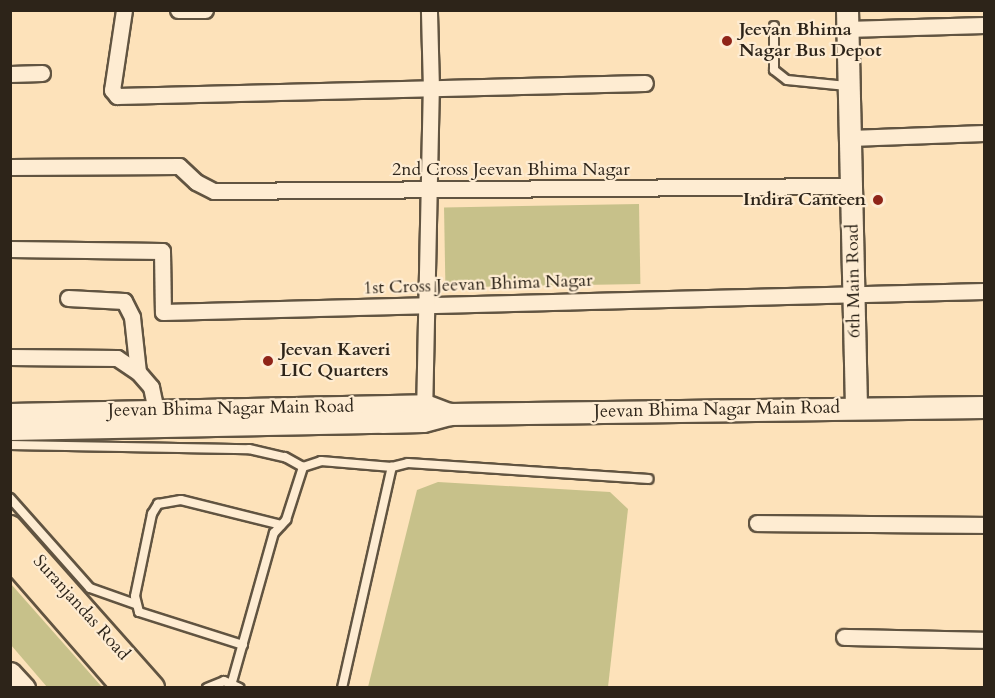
<!DOCTYPE html>
<html>
<head>
<meta charset="utf-8">
<style>
	body { margin:0 }
	#map { position:relative; width:995px; height:698px; overflow:hidden; background:#fde2ba; font-family:Cardo,serif }
	div>[style] { position:absolute }
	.green>* { inset:0; background:#c7c18a; transform-origin:0 0 }
	.roads { filter:drop-shadow(2px 0 #615441) drop-shadow(-2px 0 #615441) drop-shadow(0 2px #615441) drop-shadow(0 -2px #615441) }
	.lane>* { height:8px; margin:-4px; padding:0 4px; transform-origin:4px; border-radius:4px; background:#feecd2 }
	.street>* { height:15px; margin:-7.5px; padding:0 7.5px; transform-origin:7.5px; border-radius:7.5px; background:#feecd2 }
	.secondary>* { height:21px; margin:-10.5px; padding:0 10.5px; transform-origin:10.5px; border-radius:10.5px; background:#feecd2 }
	.primary>* { height:24px; margin:-12px; padding:0 12px; transform-origin:12px; border-radius:12px; background:#fde2ba }
	.dots>* { width:16px; height:16px; translate:-50% -50%; box-sizing:border-box; border:3px solid #feecd2; border-radius:50% }
	span { translate:-50% -50%; white-space:nowrap; text-align:center; line-height:1.15; -webkit-text-stroke:4.5px #feecd2; paint-order:stroke }
	.poi-label { font-size:18px; color:#2d2419; font-weight:700 }
	.left { translate:0 -50%; text-align:left }
	.right { translate:-100% -50%; text-align:right }
	.street-label { font-size:18px; color:#2d2419 }
	.frame { position:absolute; inset:0; border:12px solid #2d2419; pointer-events:none }
</style>
</head>
<body>
<div id="map">
	<div class="green">
		<div style="left:639px;top:204px;width:80px;height:195px;rotate:89deg"></div>
		<div style="clip-path:polygon(438px 482px,610px 492px,628px 509px,608px 687px,368px 687px,417px 490px)"></div>
		<div style="clip-path:polygon(11px 584px,102px 687px,47px 687px,11px 645px)"></div>
	</div>
	<div class="roads">
		<div class="lane">
			<div style="left:774px;top:26px;width:44px;rotate:90deg"></div>
			<div style="left:774px;top:70px;width:16px;rotate:38deg"></div>
			<div style="left:787px;top:80px;width:60px;rotate:5.7deg"></div>
			<div style="left:10px;top:445px;width:239px;rotate:1deg"></div>
			<div style="left:249px;top:449px;width:37px;rotate:13deg"></div>
			<div style="left:285px;top:457px;width:21px;rotate:29deg"></div>
			<div style="left:10px;top:498px;width:120px;rotate:48.4deg"></div>
			<div style="left:90px;top:588px;width:48px;rotate:19.6deg"></div>
			<div style="left:243px;top:645px;width:109px;rotate:-162.4deg"></div>
			<div style="left:139px;top:612px;width:16px;rotate:-104deg"></div>
			<div style="left:135px;top:596px;width:84px;rotate:-78.3deg"></div>
			<div style="left:152px;top:514px;width:12px;rotate:-59deg"></div>
			<div style="left:158px;top:504px;width:23px;rotate:-10deg"></div>
			<div style="left:181px;top:500px;width:103px;rotate:14deg"></div>
			<div style="left:232px;top:682px;width:155px;rotate:-74.3deg"></div>
			<div style="left:274px;top:533px;width:18px;rotate:-47deg"></div>
			<div style="left:286px;top:520px;width:56px;rotate:-72.2deg"></div>
			<div style="left:303px;top:467px;width:19px;rotate:-18deg"></div>
			<div style="left:321px;top:461px;width:71px;rotate:4.8deg"></div>
			<div style="left:207px;top:688px;width:18px;rotate:-22deg"></div>
			<div style="left:224px;top:681px;width:17px;rotate:24deg"></div>
			<div style="left:342px;top:688px;width:227px;rotate:-77.3deg"></div>
			<div style="left:392px;top:467px;width:16px;rotate:-14deg"></div>
			<div style="left:408px;top:463px;width:241px;rotate:3.8deg"></div>
		</div>
		<div class="street">
			<div style="left:124px;top:10px;width:81px;rotate:98.5deg"></div>
			<div style="left:112px;top:90px;width:8px;rotate:50deg"></div>
			<div style="left:117px;top:96px;width:528px;rotate:-1.41deg"></div>
			<div style="left:178px;top:10px;width:27px"></div>
			<div style="left:846px;top:29px;width:138px;rotate:-1.7deg"></div>
			<div style="left:10px;top:74px;width:32px;rotate:-2deg"></div>
			<div style="left:850px;top:138px;width:134px;rotate:-2.1deg"></div>
			<div style="left:10px;top:167px;width:169px;rotate:-0.3deg"></div>
			<div style="left:179px;top:166px;width:23px;rotate:43deg"></div>
			<div style="left:196px;top:182px;width:20px;rotate:27deg"></div>
			<div style="left:214px;top:191px;width:637px;rotate:-0.45deg"></div>
			<div style="left:10px;top:249px;width:152px;rotate:0.8deg"></div>
			<div style="left:162px;top:251px;width:61px;rotate:89.1deg"></div>
			<div style="left:163px;top:312px;width:821px;rotate:-1.47deg"></div>
			<div style="left:68px;top:298px;width:56px;rotate:3.1deg"></div>
			<div style="left:124px;top:301px;width:18px;rotate:63deg"></div>
			<div style="left:132px;top:317px;width:55px;rotate:83.8deg"></div>
			<div style="left:10px;top:357px;width:107px;rotate:0.5deg"></div>
			<div style="left:117px;top:358px;width:25px;rotate:34deg"></div>
			<div style="left:138px;top:372px;width:20px;rotate:49deg"></div>
			<div style="left:151px;top:387px;width:24px;rotate:78deg"></div>
			<div style="left:424px;top:415px;width:326px;rotate:-88.8deg"></div>
			<div style="left:431px;top:89px;width:79px;rotate:-91.5deg"></div>
			<div style="left:757px;top:523px;width:227px;rotate:0.5deg"></div>
			<div style="left:844px;top:637px;width:140px;rotate:1.2deg"></div>
		</div>
		<div class="secondary">
			<div style="left:847px;top:10px;width:398px;rotate:88.7deg"></div>
			<div style="left:10px;top:414px;width:415px;rotate:-1.2deg"></div>
			<div style="left:425px;top:405px;width:26px;rotate:21deg"></div>
			<div style="left:10px;top:429px;width:372px;rotate:-1.1deg"></div>
			<div style="left:382px;top:422px;width:41px;rotate:-1.4deg"></div>
			<div style="left:423px;top:421px;width:28px;rotate:-15deg"></div>
			<div style="left:450px;top:414px;width:534px;rotate:-0.75deg"></div>
			<div style="left:10px;top:673px;width:21px;rotate:47deg"></div>
		</div>
		<div class="primary">
			<div style="left:10px;top:528px;width:214px;rotate:48.4deg"></div>
			<div style="left:10px;top:556px;width:175px;rotate:48.9deg"></div>
		</div>
	</div>
	<div class="dots">
		<div style="left:727px;top:41px;background:#8f2418"></div>
		<div style="left:878px;top:200px;background:#8f2418"></div>
		<div style="left:268px;top:361px;background:#8f2418"></div>
	</div>
	<div class="poi-label">
		<span class="left" style="left:739px;top:41px">Jeevan Bhima<br>Nagar Bus Depot</span>
		<span class="right" style="left:866px;top:200px">Indira Canteen</span>
		<span class="left" style="left:280px;top:361px">Jeevan Kaveri<br>LIC Quarters</span>
	</div>
	<div class="street-label">
		<span style="left:511px;top:170px">2nd Cross Jeevan Bhima Nagar</span>
		<span style="left:854px;top:281px;rotate:-91deg">6th Main Road</span>
		<span style="left:478px;top:285px;rotate:-2deg">1st Cross Jeevan Bhima Nagar</span>
		<span style="left:231px;top:409px;rotate:-1deg">Jeevan Bhima Nagar Main Road</span>
		<span style="left:717px;top:410px;rotate:-1deg">Jeevan Bhima Nagar Main Road</span>
		<span style="left:81px;top:608px;rotate:48deg">Suranjandas Road</span>
	</div>
	<div class="frame"></div>
</div>
</body>
</html>
